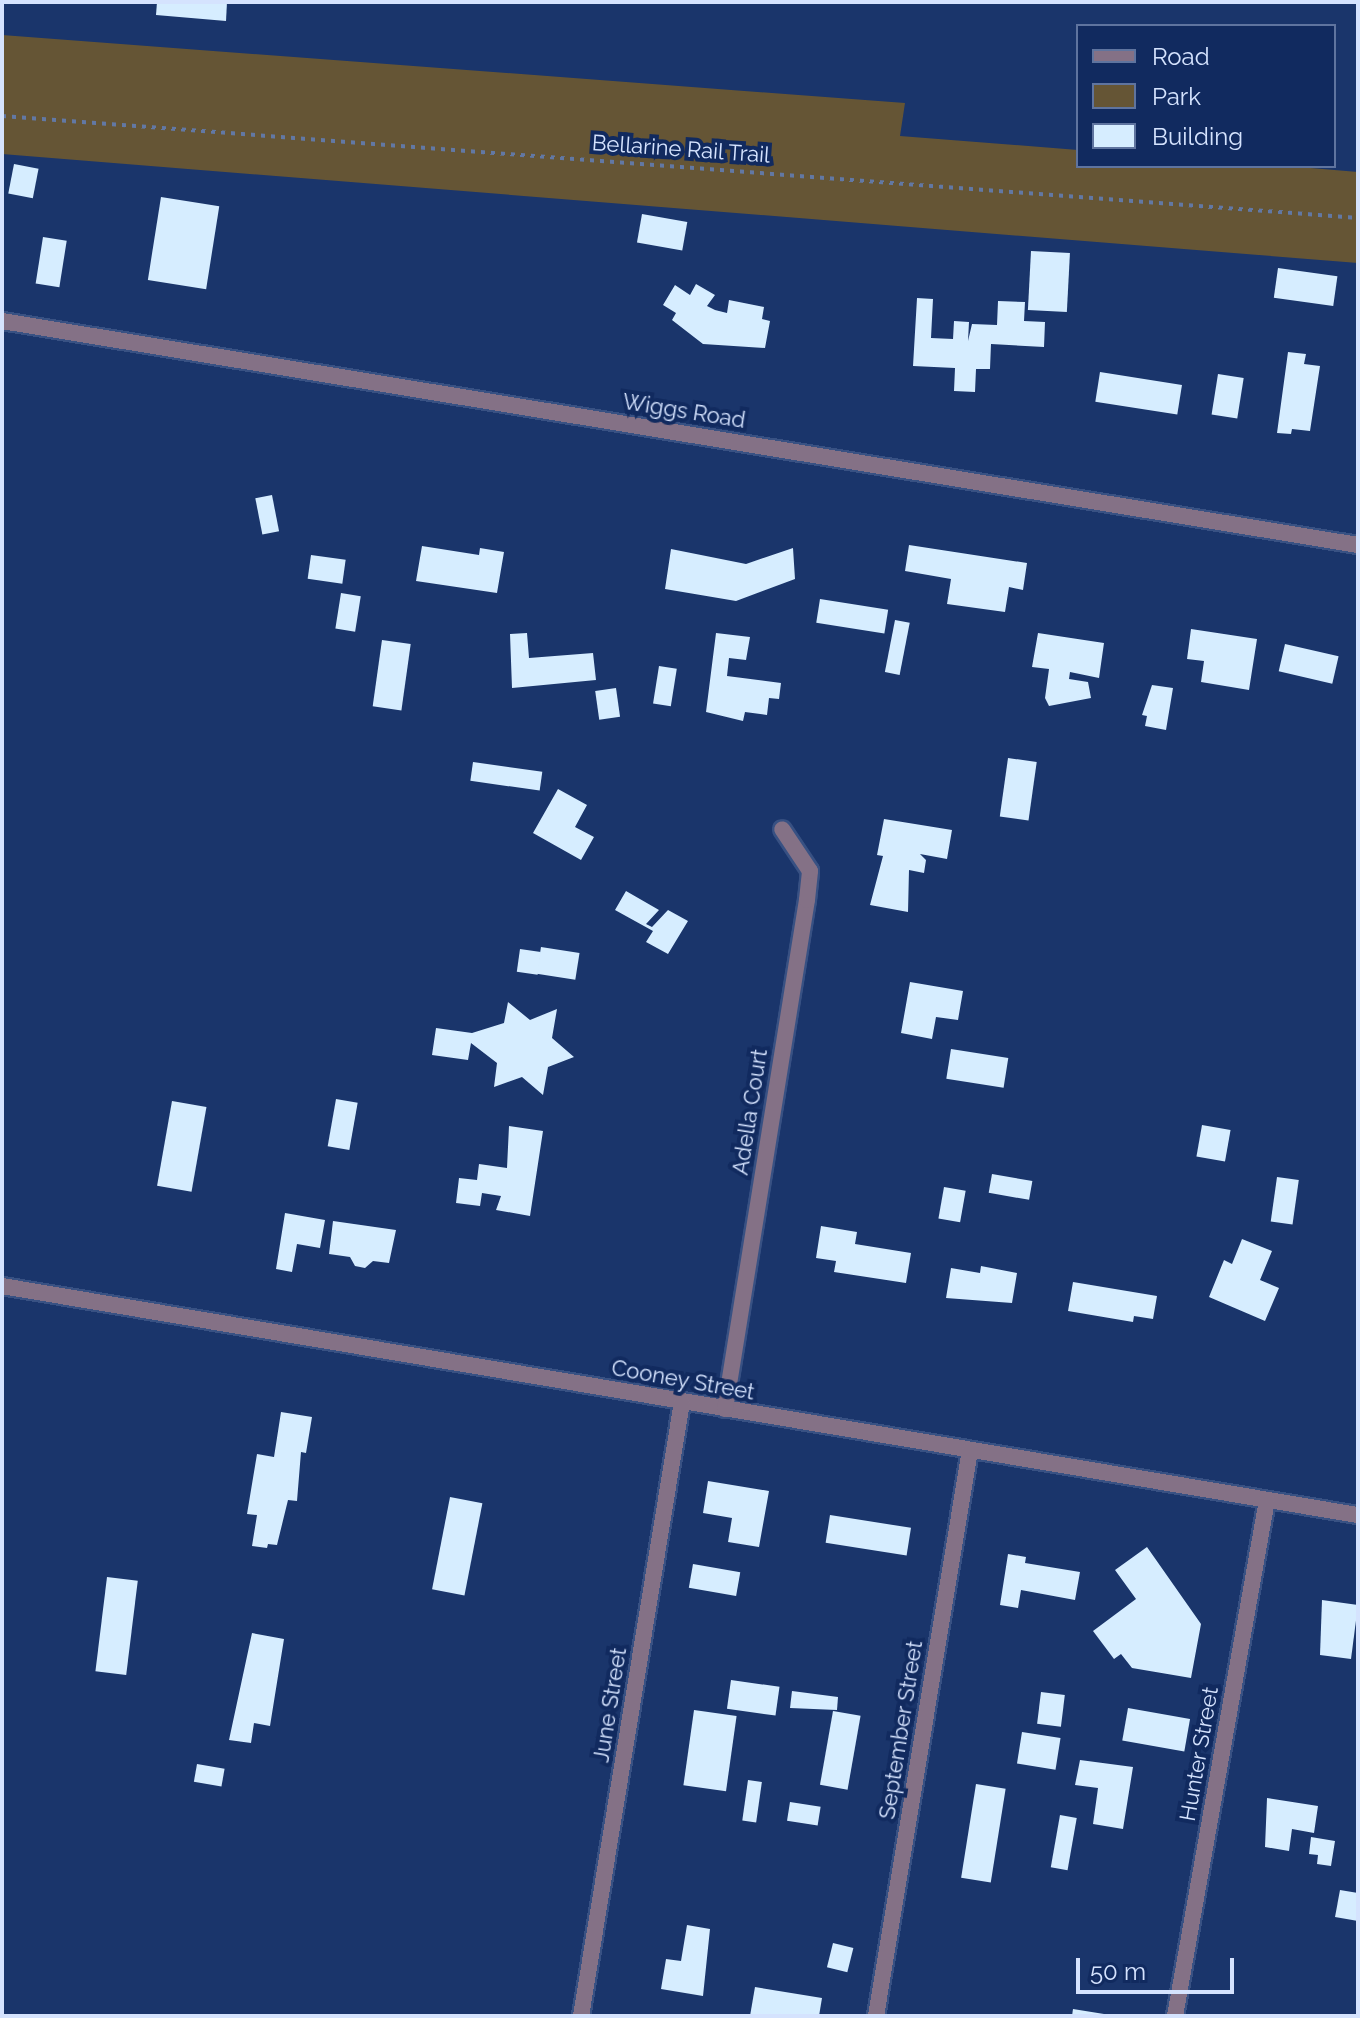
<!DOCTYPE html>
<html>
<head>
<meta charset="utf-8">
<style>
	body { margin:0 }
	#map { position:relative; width:1360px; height:2018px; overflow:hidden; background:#1a356b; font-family:Raleway,sans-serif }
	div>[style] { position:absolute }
	.green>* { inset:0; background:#655535 }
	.building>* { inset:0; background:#d6edff; transform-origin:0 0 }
	.path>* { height:4px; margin-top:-2px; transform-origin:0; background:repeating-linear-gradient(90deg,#6278a4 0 4px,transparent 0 10px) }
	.roads { filter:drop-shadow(2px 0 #385183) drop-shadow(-2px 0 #385183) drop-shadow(0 2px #385183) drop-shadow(0 -2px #385183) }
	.minor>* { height:16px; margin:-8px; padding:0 8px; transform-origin:8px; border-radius:8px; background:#847186 }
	span { translate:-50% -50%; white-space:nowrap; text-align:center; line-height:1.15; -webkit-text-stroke:8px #112a5f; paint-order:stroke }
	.street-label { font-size:22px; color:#d5e3fe }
	.frame { position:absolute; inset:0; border:4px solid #d5e3fe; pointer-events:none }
	.legend { position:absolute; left:1076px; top:24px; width:260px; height:144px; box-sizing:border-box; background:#112a5f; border:2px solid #5f749f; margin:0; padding:10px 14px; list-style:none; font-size:24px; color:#d5e3fe }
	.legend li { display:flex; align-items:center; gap:16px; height:40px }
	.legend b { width:40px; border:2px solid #5f749f }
	.scale { position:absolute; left:1076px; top:1958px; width:158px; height:36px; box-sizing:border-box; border:4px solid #d5e3fe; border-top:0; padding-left:10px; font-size:24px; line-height:28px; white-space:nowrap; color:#d5e3fe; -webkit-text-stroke:6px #112a5f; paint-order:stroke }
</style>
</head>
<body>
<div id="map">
	<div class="green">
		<div style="clip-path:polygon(2px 35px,905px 103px,900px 136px,1078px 150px,1078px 166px,1287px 166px,1358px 172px,1358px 263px,2px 154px)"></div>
	</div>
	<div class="building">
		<div style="clip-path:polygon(157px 2px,227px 2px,226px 21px,156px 15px)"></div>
		<div style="left:14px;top:164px;width:25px;height:30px;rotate:11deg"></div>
		<div style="left:161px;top:197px;width:59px;height:84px;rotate:9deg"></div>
		<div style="left:642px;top:214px;width:46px;height:29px;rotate:10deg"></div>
		<div style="left:43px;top:237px;width:24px;height:47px;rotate:9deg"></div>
		<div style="left:1031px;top:251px;width:39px;height:59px;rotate:3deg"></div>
		<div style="left:1278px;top:268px;width:60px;height:30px;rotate:8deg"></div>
		<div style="clip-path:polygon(696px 284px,715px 295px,707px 306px,715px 310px,727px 313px,729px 300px,764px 307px,762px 319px,770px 321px,765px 348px,703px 344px,672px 320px,676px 313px,663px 305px,675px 285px,690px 295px)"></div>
		<div style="clip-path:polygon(917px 298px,933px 299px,931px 338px,953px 339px,954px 321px,969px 322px,968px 341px,972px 324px,997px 325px,998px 301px,1025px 302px,1024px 321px,1045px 322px,1044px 347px,991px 344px,990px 369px,976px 369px,975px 392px,954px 391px,955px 368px,913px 366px)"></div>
		<div style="clip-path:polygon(1288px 352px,1306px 354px,1304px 364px,1320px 366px,1310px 431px,1292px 429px,1291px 434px,1277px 433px)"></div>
		<div style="left:1100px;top:372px;width:83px;height:30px;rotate:9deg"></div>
		<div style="left:1218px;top:374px;width:26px;height:41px;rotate:9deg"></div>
		<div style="left:272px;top:495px;width:37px;height:17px;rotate:79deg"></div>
		<div style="clip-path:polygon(909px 545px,1027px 563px,1023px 590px,1009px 587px,1005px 612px,947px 604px,951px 579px,905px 571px)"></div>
		<div style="clip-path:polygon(422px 546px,479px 555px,480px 548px,504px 552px,497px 593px,416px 581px)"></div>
		<div style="clip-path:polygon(793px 548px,795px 579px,736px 601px,665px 589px,671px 549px,746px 564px)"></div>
		<div style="left:311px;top:555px;width:35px;height:24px;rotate:8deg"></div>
		<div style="left:341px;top:593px;width:20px;height:36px;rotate:9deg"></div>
		<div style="left:820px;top:599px;width:69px;height:24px;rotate:9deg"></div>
		<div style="left:895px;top:620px;width:15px;height:53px;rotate:11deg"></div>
		<div style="clip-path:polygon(1191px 629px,1257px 639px,1249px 690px,1201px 682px,1204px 661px,1187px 659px)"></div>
		<div style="clip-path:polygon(527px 633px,529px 658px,593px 653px,596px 680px,512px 688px,510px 634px)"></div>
		<div style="clip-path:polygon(716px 633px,750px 637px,746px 660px,729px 658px,727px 676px,781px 683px,779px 699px,769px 698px,767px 715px,745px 712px,743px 721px,706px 712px)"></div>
		<div style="clip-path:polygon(1038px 633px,1104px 643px,1099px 678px,1070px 672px,1069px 679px,1088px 682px,1091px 698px,1049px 706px,1045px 698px,1049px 669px,1032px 667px)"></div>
		<div style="left:382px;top:640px;width:29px;height:67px;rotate:8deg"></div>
		<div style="left:1285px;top:644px;width:55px;height:28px;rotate:13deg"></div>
		<div style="left:659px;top:666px;width:18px;height:38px;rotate:9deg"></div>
		<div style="clip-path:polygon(1152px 685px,1173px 688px,1166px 730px,1145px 726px,1147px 716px,1142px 715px)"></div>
		<div style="left:616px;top:688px;width:29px;height:21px;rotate:82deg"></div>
		<div style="left:1008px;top:758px;width:29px;height:59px;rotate:8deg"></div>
		<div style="left:473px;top:762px;width:70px;height:19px;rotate:8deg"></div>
		<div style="clip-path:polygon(558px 789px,587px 805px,575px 827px,594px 837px,581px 860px,533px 833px)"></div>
		<div style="clip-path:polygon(884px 819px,952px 830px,947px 859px,920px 854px,926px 860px,924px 873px,909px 870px,908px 912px,870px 905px,883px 856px,877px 855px)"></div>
		<div style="clip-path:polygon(626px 891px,659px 910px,646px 924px,652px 927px,668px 910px,688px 921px,668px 954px,646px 942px,653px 931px,615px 910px)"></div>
		<div style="left:541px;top:947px;width:39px;height:27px;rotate:9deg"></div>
		<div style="left:520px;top:949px;width:21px;height:23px;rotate:8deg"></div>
		<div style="clip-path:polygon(910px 982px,963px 991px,958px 1020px,936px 1017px,932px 1039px,901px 1033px)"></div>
		<div style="clip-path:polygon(508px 1002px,530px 1020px,557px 1009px,552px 1038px,574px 1057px,548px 1067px,543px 1095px,522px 1077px,494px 1087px,497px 1063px,471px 1043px,468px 1060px,432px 1055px,436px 1028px,472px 1033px,504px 1023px)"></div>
		<div style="left:951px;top:1049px;width:58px;height:30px;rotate:9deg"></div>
		<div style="left:336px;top:1099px;width:22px;height:48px;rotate:10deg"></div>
		<div style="left:172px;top:1101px;width:35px;height:86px;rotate:10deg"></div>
		<div style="left:1202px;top:1125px;width:29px;height:32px;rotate:10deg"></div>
		<div style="clip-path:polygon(509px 1126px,543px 1131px,530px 1216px,496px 1210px,501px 1196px,482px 1193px,480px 1206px,456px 1203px,459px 1178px,477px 1180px,479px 1164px,507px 1168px)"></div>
		<div style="left:992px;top:1174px;width:41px;height:19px;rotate:10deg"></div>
		<div style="left:1277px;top:1177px;width:22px;height:45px;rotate:8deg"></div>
		<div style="left:944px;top:1187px;width:22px;height:32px;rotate:10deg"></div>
		<div style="clip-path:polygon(285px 1213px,325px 1220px,320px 1248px,297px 1244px,292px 1272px,276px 1269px)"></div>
		<div style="clip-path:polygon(333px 1221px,396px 1230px,389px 1263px,373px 1261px,365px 1268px,355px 1266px,350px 1257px,329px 1254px)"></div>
		<div style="clip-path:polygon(821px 1226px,857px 1232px,855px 1244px,911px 1253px,906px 1283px,834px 1272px,836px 1261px,816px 1258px)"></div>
		<div style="clip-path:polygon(1242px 1239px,1272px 1251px,1260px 1280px,1279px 1288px,1265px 1321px,1209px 1297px,1224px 1260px,1232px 1264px)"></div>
		<div style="clip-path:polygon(981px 1266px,1017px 1273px,1012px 1303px,946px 1298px,951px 1268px,980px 1273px)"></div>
		<div style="clip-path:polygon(1073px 1282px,1157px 1296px,1153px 1319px,1134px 1316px,1133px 1322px,1068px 1311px)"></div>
		<div style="clip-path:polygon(281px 1412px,312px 1417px,306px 1453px,301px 1452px,297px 1501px,288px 1500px,277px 1545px,268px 1544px,267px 1548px,252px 1546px,257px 1515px,247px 1514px,257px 1454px,274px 1457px)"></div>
		<div style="clip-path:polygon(708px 1481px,769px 1491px,759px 1547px,728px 1542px,732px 1518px,703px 1513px)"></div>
		<div style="left:450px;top:1497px;width:33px;height:94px;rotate:11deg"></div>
		<div style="left:830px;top:1515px;width:82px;height:28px;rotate:9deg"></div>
		<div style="clip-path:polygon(1147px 1547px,1201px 1624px,1191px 1678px,1132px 1668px,1121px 1654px,1114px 1659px,1093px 1631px,1136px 1599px,1115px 1570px)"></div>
		<div style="clip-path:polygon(1008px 1554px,1026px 1557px,1025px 1563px,1080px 1572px,1075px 1600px,1021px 1590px,1018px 1608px,1000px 1605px)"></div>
		<div style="left:693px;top:1564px;width:48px;height:24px;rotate:10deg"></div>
		<div style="left:107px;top:1577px;width:31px;height:95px;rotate:7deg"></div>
		<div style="clip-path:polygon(1322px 1600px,1358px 1605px,1351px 1659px,1320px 1655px)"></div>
		<div style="clip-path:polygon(252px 1633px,284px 1639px,270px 1726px,254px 1723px,251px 1743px,229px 1740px)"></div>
		<div style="left:731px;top:1680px;width:49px;height:29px;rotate:8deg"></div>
		<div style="clip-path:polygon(792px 1691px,838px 1697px,837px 1710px,790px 1708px)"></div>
		<div style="left:1041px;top:1692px;width:24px;height:32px;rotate:7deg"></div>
		<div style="left:1128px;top:1708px;width:63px;height:33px;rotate:10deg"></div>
		<div style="left:694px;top:1710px;width:43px;height:76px;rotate:8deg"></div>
		<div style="left:833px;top:1711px;width:28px;height:75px;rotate:10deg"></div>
		<div style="left:1022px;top:1732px;width:39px;height:32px;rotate:9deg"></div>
		<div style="clip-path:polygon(1080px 1760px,1133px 1767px,1123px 1829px,1093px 1824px,1098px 1788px,1075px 1785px)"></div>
		<div style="left:197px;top:1764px;width:28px;height:18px;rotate:10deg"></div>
		<div style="left:748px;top:1780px;width:14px;height:41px;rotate:8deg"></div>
		<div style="left:976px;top:1784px;width:30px;height:95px;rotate:9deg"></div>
		<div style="clip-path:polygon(1267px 1798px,1318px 1806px,1314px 1833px,1292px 1829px,1289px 1851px,1265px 1847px)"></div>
		<div style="left:790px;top:1802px;width:31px;height:19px;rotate:9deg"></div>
		<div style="left:1060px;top:1815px;width:17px;height:53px;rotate:10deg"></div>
		<div style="clip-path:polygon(1311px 1837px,1335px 1841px,1331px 1866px,1317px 1864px,1318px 1855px,1309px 1854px)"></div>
		<div style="clip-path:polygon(1340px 1890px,1358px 1893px,1358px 1921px,1335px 1917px)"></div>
		<div style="clip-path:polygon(687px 1925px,710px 1929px,703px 1996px,661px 1989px,666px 1959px,681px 1961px)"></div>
		<div style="left:833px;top:1943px;width:21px;height:25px;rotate:14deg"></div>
		<div style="clip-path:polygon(755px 1987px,822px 1998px,819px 2016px,750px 2016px)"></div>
		<div style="clip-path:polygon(1073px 2009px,1104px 2014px,1103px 2016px,1072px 2016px)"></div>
	</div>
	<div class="path">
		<div style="left:2px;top:116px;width:1360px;rotate:4.3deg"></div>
	</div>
	<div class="roads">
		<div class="minor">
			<div style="left:2px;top:321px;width:1374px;rotate:9.38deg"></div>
			<div style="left:2px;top:1286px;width:1375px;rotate:9.59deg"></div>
			<div style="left:725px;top:1409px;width:516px;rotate:-80.85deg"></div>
			<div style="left:807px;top:900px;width:29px;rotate:-84deg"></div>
			<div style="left:810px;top:871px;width:50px;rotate:-123.7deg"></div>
			<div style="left:581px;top:2016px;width:622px;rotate:-80.66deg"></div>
			<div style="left:876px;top:2016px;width:574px;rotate:-80.57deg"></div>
			<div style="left:1175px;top:2016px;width:524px;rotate:-79.89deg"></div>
		</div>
	</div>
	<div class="street-label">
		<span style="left:681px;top:149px;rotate:4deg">Bellarine Rail Trail</span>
		<span style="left:684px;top:411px;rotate:9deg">Wiggs Road</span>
		<span style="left:750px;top:1112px;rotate:-81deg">Adella Court</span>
		<span style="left:683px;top:1380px;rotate:10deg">Cooney Street</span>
		<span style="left:610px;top:1705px;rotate:-81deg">June Street</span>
		<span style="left:901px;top:1730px;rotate:-81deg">September Street</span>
		<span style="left:1199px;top:1754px;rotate:-80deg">Hunter Street</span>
	</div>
	<div class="frame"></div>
	<ul class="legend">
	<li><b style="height:10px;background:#847186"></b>Road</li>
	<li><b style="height:22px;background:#655535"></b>Park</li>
	<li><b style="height:22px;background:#d6edff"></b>Building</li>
	</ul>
	<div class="scale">50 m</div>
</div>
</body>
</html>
